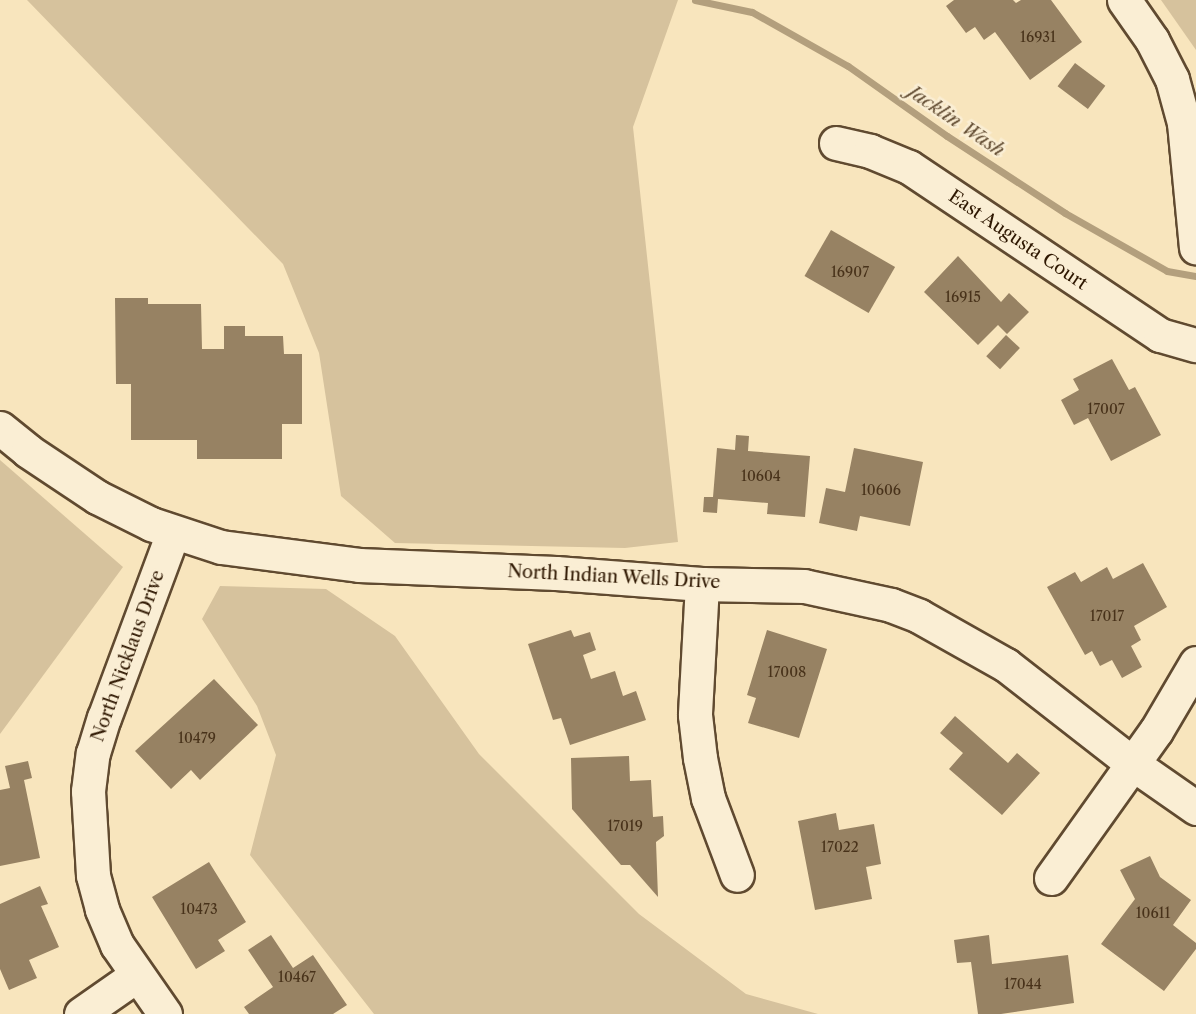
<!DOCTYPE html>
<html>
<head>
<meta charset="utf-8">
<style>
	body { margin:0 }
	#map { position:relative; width:1196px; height:1014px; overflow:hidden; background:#f8e5bd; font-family:"Libre Caslon Text",serif }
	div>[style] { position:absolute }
	.green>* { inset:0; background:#d6c29d }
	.stream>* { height:7px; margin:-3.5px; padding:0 3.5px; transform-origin:3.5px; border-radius:3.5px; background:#b39f7d }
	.building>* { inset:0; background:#978263; transform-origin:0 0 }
	.roads { filter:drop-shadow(2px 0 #604a30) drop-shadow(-2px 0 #604a30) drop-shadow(0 2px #604a30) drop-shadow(0 -2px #604a30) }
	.minor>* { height:33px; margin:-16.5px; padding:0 16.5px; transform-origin:16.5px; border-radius:16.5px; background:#faeed4 }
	span { translate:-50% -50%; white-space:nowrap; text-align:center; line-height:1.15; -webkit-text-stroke:5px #faeed4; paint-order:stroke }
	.number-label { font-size:14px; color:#48321a }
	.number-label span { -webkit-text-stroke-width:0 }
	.street-label { font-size:18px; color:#2e1701 }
	.water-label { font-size:19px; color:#634d33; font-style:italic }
</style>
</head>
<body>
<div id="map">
	<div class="green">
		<div style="clip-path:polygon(27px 0,678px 0,633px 127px,678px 542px,625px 548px,395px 543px,341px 496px,319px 353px,283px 264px)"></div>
		<div style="clip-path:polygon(1161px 0,1196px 0,1196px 50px)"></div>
		<div style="clip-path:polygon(0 460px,123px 567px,0 734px)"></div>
		<div style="clip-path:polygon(220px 586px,326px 589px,395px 636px,479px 754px,639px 914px,746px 994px,818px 1014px,374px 1014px,250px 855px,276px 755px,257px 706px,202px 619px)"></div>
	</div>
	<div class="stream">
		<div style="left:695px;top:0;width:58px;rotate:11.9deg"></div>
		<div style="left:752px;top:12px;width:110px;rotate:29.4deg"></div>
		<div style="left:848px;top:66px;width:121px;rotate:35.3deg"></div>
		<div style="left:947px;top:136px;width:141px;rotate:33.1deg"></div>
		<div style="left:1065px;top:213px;width:117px;rotate:29.6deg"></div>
		<div style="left:1167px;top:271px;width:29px;rotate:10deg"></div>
	</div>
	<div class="building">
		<div style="clip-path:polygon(954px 0,1013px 0,1016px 3px,1021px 0,1051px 0,1082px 42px,1030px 80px,995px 32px,984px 40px,975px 27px,966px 33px,946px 6px)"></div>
		<div style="left:1075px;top:63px;width:38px;height:29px;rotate:37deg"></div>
		<div style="left:831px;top:230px;width:74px;height:53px;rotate:30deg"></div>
		<div style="clip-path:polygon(958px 256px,1001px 302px,1009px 293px,1029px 312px,1007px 334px,998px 325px,978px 345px,924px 292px)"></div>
		<div style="clip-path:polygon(115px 298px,148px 298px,148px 304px,201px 304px,202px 349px,224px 349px,224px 326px,245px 326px,245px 336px,283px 336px,284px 354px,302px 354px,302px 424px,282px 424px,282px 459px,197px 459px,197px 440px,131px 440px,131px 384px,116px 384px)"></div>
		<div style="left:1006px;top:335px;width:19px;height:29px;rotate:43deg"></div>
		<div style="clip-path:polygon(1112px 359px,1129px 390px,1135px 387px,1161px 435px,1111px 461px,1088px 418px,1074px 425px,1061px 400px,1079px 390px,1073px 379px)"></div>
		<div style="clip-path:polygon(736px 435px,749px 436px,748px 451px,810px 456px,805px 517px,767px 514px,768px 503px,718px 499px,717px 513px,703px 512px,704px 497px,713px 497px,717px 448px,735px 450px)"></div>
		<div style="clip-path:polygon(854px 448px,923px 462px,910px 526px,860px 516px,857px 531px,819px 523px,826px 488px,845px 492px)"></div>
		<div style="clip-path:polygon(1143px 563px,1167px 607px,1134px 626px,1141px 640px,1131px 646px,1142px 667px,1122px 678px,1112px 660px,1100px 666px,1092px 651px,1085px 655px,1047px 587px,1075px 572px,1081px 582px,1107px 567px,1113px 579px)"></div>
		<div style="clip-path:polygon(571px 630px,574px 637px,590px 632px,596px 650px,583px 655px,591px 679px,615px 671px,623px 696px,636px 691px,646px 720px,570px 745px,561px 718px,553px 720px,528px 644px)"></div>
		<div style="clip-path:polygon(767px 630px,827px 649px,799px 738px,748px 723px,756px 698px,747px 695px)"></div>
		<div style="clip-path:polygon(214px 679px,258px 725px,200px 780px,191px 770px,171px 789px,135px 751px)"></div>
		<div style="clip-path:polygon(955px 716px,1008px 763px,1017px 753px,1040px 773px,1002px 815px,949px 769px,963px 753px,940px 733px)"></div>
		<div style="clip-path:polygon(629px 756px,630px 781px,651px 780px,653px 817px,663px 816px,664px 836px,656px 842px,658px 897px,630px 865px,621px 865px,572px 809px,571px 758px)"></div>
		<div style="clip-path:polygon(28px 761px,32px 778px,24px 780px,40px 858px,0 866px,0 790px,10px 788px,5px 766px)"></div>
		<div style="clip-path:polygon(836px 813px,839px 830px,874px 824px,881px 864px,866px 867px,872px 899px,815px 910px,798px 821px)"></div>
		<div style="clip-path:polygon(1150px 856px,1160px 877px,1191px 900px,1173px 925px,1196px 943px,1196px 949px,1164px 991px,1101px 944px,1135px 899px,1120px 870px)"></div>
		<div style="clip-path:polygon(209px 862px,246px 922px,218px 940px,225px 951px,196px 969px,152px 897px)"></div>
		<div style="clip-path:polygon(40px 886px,48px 904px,41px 906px,59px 947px,29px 960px,37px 978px,9px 990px,0 969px,0 904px)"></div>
		<div style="clip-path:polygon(271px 935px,293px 968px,313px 955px,347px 1005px,333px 1014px,249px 1014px,244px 1007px,273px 987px,248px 950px)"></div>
		<div style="clip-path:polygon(989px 935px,992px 964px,1068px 955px,1074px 1003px,1001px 1014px,978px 1014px,971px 962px,957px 963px,954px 940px)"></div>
	</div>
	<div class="roads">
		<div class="minor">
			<div style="left:1124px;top:0;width:49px;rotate:55deg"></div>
			<div style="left:1152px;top:40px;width:44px;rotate:62.9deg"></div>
			<div style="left:1172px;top:79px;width:46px;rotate:74.7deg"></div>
			<div style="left:1184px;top:123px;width:125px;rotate:84.5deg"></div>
			<div style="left:836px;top:143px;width:35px;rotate:13deg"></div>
			<div style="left:870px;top:151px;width:42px;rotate:22.3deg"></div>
			<div style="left:909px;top:167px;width:302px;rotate:33.8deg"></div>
			<div style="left:1160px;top:335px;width:37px;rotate:16deg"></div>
			<div style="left:0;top:428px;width:36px;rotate:39deg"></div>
			<div style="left:28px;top:451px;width:83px;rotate:33.7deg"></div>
			<div style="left:97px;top:497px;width:60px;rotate:26.6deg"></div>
			<div style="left:151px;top:524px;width:74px;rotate:18.2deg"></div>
			<div style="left:221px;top:547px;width:139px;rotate:7.4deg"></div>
			<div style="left:359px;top:565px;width:197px;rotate:2.3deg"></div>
			<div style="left:556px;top:573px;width:146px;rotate:4.3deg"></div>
			<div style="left:702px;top:584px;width:102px;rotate:1.1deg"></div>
			<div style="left:804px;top:586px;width:89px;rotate:12.3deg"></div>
			<div style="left:891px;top:605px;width:30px;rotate:21deg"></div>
			<div style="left:919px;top:616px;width:100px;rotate:29.4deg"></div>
			<div style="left:1006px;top:665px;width:161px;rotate:37.9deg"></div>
			<div style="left:1133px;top:764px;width:77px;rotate:34.9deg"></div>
			<div style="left:702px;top:584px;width:131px;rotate:93.1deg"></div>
			<div style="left:695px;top:715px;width:43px;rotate:83.4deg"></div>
			<div style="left:700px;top:758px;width:41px;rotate:78.7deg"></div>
			<div style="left:708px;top:798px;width:82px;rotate:69.4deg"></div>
			<div style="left:1051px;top:878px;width:181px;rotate:-54.5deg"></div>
			<div style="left:1156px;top:731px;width:79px;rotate:-59.5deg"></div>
			<div style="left:81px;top:1014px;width:68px;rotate:-34.9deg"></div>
			<div style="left:165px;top:1014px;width:84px;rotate:-124.8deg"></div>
			<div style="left:117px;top:945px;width:39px;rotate:-113deg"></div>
			<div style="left:102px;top:909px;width:35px;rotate:-105deg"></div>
			<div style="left:93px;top:875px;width:84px;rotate:-93.4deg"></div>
			<div style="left:88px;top:791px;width:38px;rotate:-83deg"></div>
			<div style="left:93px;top:753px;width:37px;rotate:-73deg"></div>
			<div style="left:104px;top:718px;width:198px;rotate:-69.6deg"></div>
		</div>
	</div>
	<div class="number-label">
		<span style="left:1038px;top:37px">16931</span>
		<span style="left:850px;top:272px">16907</span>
		<span style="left:963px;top:297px">16915</span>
		<span style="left:1106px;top:409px">17007</span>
		<span style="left:761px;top:476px">10604</span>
		<span style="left:881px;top:490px">10606</span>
		<span style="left:1107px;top:616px">17017</span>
		<span style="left:787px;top:672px">17008</span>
		<span style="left:197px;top:738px">10479</span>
		<span style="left:625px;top:826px">17019</span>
		<span style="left:840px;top:847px">17022</span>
		<span style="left:199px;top:909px">10473</span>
		<span style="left:1153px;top:913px">10611</span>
		<span style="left:297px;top:977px">10467</span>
		<span style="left:1023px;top:984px">17044</span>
	</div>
	<div class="street-label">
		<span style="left:1018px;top:240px;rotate:34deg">East Augusta Court</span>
		<span style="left:614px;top:577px;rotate:3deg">North Indian Wells Drive</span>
		<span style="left:128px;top:656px;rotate:-70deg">North Nicklaus Drive</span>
	</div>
	<div class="water-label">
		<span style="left:956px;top:121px;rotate:34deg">Jacklin Wash</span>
	</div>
</div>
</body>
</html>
